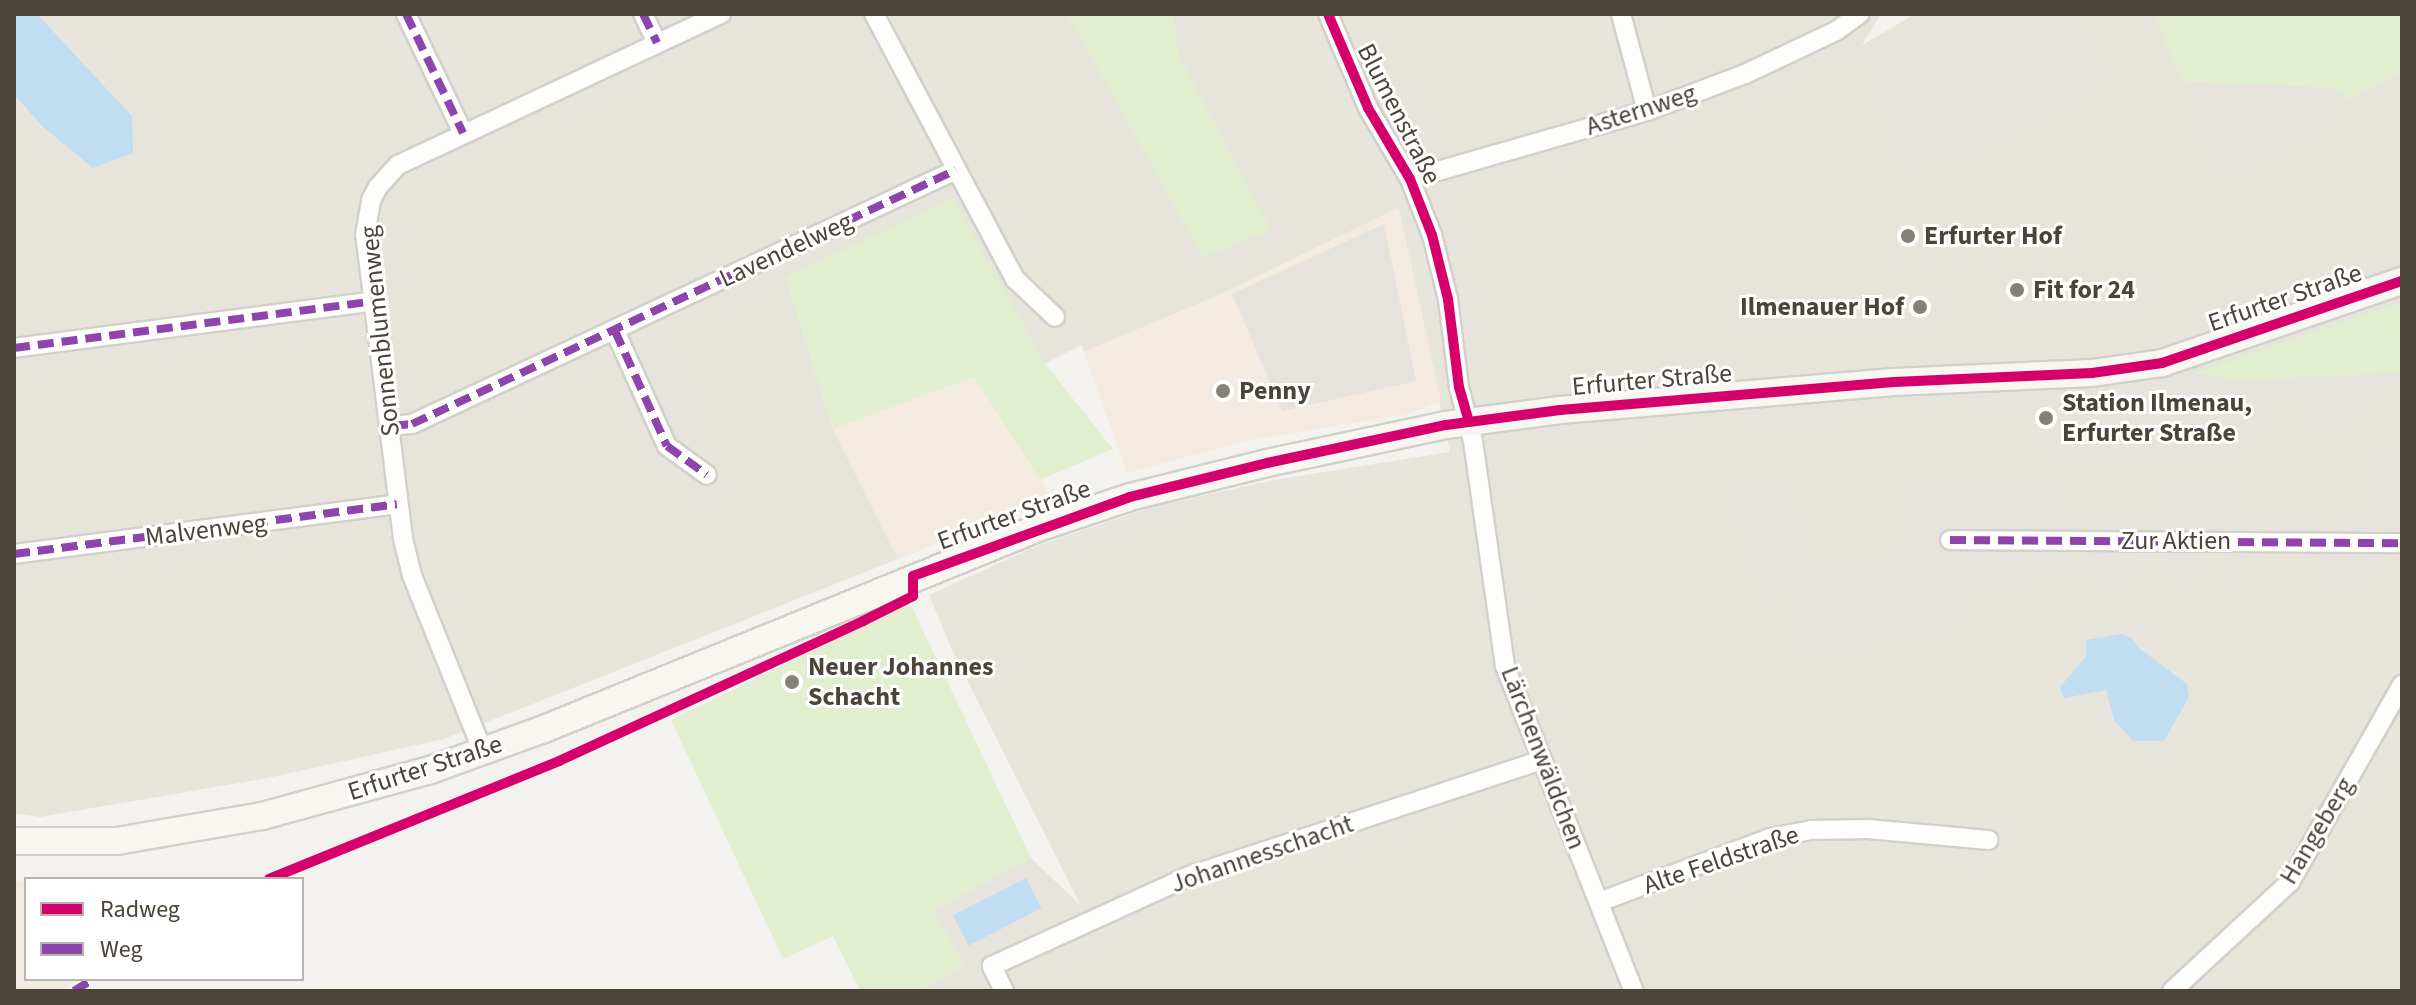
<!DOCTYPE html>
<html>
<head>
<meta charset="utf-8">
<style>
	body { margin:0 }
	#map { position:relative; width:2416px; height:1005px; overflow:hidden; background:#f4f2ee; font-family:"Source Sans 3",sans-serif }
	div>[style] { position:absolute }
	.residential>* { inset:0; background:#e7e4dc }
	.commercial>* { inset:0; background:#f3ebdf }
	.green>* { inset:0; background:#e1eecf }
	.parking>* { inset:0; background:#e6e3df; transform-origin:0 0 }
	.water>* { inset:0; background:#c0ddf1; transform-origin:0 0 }
	.roads { filter:drop-shadow(2px 0 #d2d0cb) drop-shadow(-2px 0 #d2d0cb) drop-shadow(0 2px #d2d0cb) drop-shadow(0 -2px #d2d0cb) }
	.street>* { height:18px; margin:-9px; padding:0 9px; transform-origin:9px; border-radius:9px; background:#fdfdfc }
	.secondary>* { height:26px; margin:-13px; padding:0 13px; transform-origin:13px; border-radius:13px; background:#f7f6f1 }
	.quiet>* { height:8px; margin-top:-4px; transform-origin:0; background:repeating-linear-gradient(90deg,#8e44ad 0 16px,transparent 0 24px) }
	.cycleway>* { height:10px; margin:-5px; padding:0 5px; transform-origin:5px; border-radius:5px; background:#d6006c }
	.dots>* { width:22px; height:22px; translate:-50% -50%; box-sizing:border-box; border:4px solid #fff; border-radius:50% }
	span { translate:-50% -50%; white-space:nowrap; text-align:center; line-height:1.15; -webkit-text-stroke:6px #fff; paint-order:stroke }
	.street-label { font-size:26px; color:#4b4439 }
	.poi-label { font-size:26px; color:#4b4439; font-weight:700 }
	.left { translate:0 -50%; text-align:left }
	.right { translate:-100% -50%; text-align:right }
	.frame { position:absolute; inset:0; border:16px solid #4b4439; pointer-events:none }
	.legend { position:absolute; left:24px; top:877px; width:280px; height:104px; box-sizing:border-box; background:#fff; border:2px solid #b7b4b0; margin:0; padding:10px 14px; list-style:none; font-size:24px; color:#4b4439 }
	.legend li { display:flex; align-items:center; gap:16px; height:40px }
	.legend b { width:40px; border:2px solid #b7b4b0 }
</style>
</head>
<body>
<div id="map">
	<div class="residential">
		<div style="clip-path:polygon(14px 14px,1881px 14px,1862px 45px,1915px 14px,2154px 14px,2183px 81px,2331px 87px,2351px 99px,2402px 70px,2402px 991px,914px 991px,964px 966px,933px 910px,1031px 858px,1081px 906px,952px 650px,929px 595px,1037px 546px,1155px 506px,1274px 480px,1450px 452px,1398px 208px,1217px 296px,1084px 352px,1081px 345px,1039px 367px,786px 277px,833px 429px,898px 559px,444px 739px,268px 778px,40px 817px,14px 813px)"></div>
	</div>
	<div class="commercial">
		<div style="clip-path:polygon(1399px 208px,1441px 401px,1406px 415px,1254px 439px,1127px 473px,1084px 352px,1217px 296px)"></div>
		<div style="clip-path:polygon(974px 377px,1051px 497px,898px 559px,833px 429px)"></div>
		<div style="clip-path:polygon(14px 880px,26px 882px,26px 979px,79px 979px,60px 991px,14px 991px)"></div>
	</div>
	<div class="green">
		<div style="clip-path:polygon(1067px 14px,1173px 14px,1179px 56px,1271px 230px,1203px 257px)"></div>
		<div style="clip-path:polygon(2154px 14px,2402px 14px,2402px 70px,2351px 99px,2331px 87px,2183px 81px)"></div>
		<div style="clip-path:polygon(953px 198px,1044px 362px,1113px 449px,1040px 480px,974px 377px,833px 429px,786px 277px)"></div>
		<div style="clip-path:polygon(2402px 302px,2402px 373px,2236px 380px,2194px 373px)"></div>
		<div style="clip-path:polygon(910px 603px,1031px 858px,933px 910px,964px 966px,914px 991px,860px 991px,833px 936px,783px 959px,671px 720px)"></div>
	</div>
	<div class="parking">
		<div style="clip-path:polygon(1934px 14px,2061px 14px,2087px 73px,2003px 125px,1902px 152px,1874px 61px,1890px 54px,1882px 40px)"></div>
		<div style="clip-path:polygon(2319px 94px,2317px 118px,2222px 166px,2191px 97px)"></div>
		<div style="clip-path:polygon(1384px 224px,1416px 381px,1282px 411px,1232px 294px)"></div>
		<div style="left:653px;top:344px;width:36px;height:19px;rotate:66deg"></div>
		<div style="left:674px;top:390px;width:43px;height:19px;rotate:65deg"></div>
		<div style="clip-path:polygon(2345px 390px,2355px 403px,2331px 411px,2328px 407px,2313px 411px,2300px 394px)"></div>
		<div style="clip-path:polygon(2375px 458px,2402px 459px,2402px 508px,2381px 509px)"></div>
		<div style="clip-path:polygon(2040px 478px,2039px 515px,1942px 520px,1949px 616px,1801px 635px,1800px 603px,1900px 590px,1902px 599px,1917px 597px,1917px 573px,1913px 573px,1912px 584px,1801px 590px,1796px 577px,1762px 580px,1737px 490px,1772px 485px,1789px 554px,1801px 562px,1865px 565px,1896px 559px,1910px 537px,1912px 510px,1899px 486px)"></div>
		<div style="clip-path:polygon(2220px 481px,2222px 529px,2237px 529px,2240px 513px,2303px 514px,2304px 530px,2334px 531px,2336px 517px,2402px 518px,2402px 553px,2371px 552px,2371px 569px,2322px 565px,2322px 551px,2245px 550px,2244px 564px,2224px 564px,2224px 549px,2199px 549px,2200px 564px,2165px 563px,2165px 549px,2121px 550px,2122px 567px,2095px 568px,2093px 553px,2022px 554px,2022px 568px,1967px 573px,1965px 558px,1949px 558px,1948px 523px,2172px 514px,2172px 482px)"></div>
	</div>
	<div class="water">
		<div style="clip-path:polygon(14px 14px,37px 14px,132px 116px,133px 153px,93px 168px,42px 126px,14px 94px)"></div>
		<div style="clip-path:polygon(2121px 634px,2131px 638px,2139px 648px,2187px 684px,2189px 697px,2164px 741px,2133px 741px,2114px 720px,2106px 690px,2064px 698px,2060px 687px,2086px 657px,2086px 640px)"></div>
		<div style="left:1026px;top:878px;width:34px;height:82px;rotate:63deg"></div>
	</div>
	<div class="roads">
		<div class="street">
			<div style="left:406px;top:14px;width:132px;rotate:64.4deg"></div>
			<div style="left:643px;top:14px;width:32px;rotate:64deg"></div>
			<div style="left:874px;top:14px;width:300px;rotate:62deg"></div>
			<div style="left:1015px;top:279px;width:55px;rotate:43.5deg"></div>
			<div style="left:1328px;top:14px;width:102px;rotate:66.9deg"></div>
			<div style="left:1368px;top:108px;width:82px;rotate:59.4deg"></div>
			<div style="left:1410px;top:179px;width:60px;rotate:68.6deg"></div>
			<div style="left:1432px;top:235px;width:66px;rotate:76deg"></div>
			<div style="left:1448px;top:299px;width:89px;rotate:82.9deg"></div>
			<div style="left:1459px;top:387px;width:56px;rotate:75.5deg"></div>
			<div style="left:1473px;top:441px;width:227px;rotate:81.9deg"></div>
			<div style="left:1505px;top:666px;width:350px;rotate:68.4deg"></div>
			<div style="left:1621px;top:14px;width:100px;rotate:75deg"></div>
			<div style="left:1410px;top:179px;width:247px;rotate:-16deg"></div>
			<div style="left:1647px;top:111px;width:105px;rotate:-20.7deg"></div>
			<div style="left:1745px;top:74px;width:101px;rotate:-25.3deg"></div>
			<div style="left:1836px;top:31px;width:29px;rotate:-36deg"></div>
			<div style="left:615px;top:331px;width:126px;rotate:65.7deg"></div>
			<div style="left:667px;top:446px;width:49px;rotate:35.9deg"></div>
			<div style="left:14px;top:348px;width:364px;rotate:-7.4deg"></div>
			<div style="left:392px;top:426px;width:20px;rotate:-6deg"></div>
			<div style="left:412px;top:424px;width:600px;rotate:-25.03deg"></div>
			<div style="left:1950px;top:540px;width:452px;rotate:0.4deg"></div>
			<div style="left:14px;top:554px;width:386px;rotate:-7.4deg"></div>
			<div style="left:483px;top:752px;width:191px;rotate:-111.9deg"></div>
			<div style="left:412px;top:575px;width:38px;rotate:-104deg"></div>
			<div style="left:403px;top:538px;width:305px;rotate:-97.1deg"></div>
			<div style="left:365px;top:235px;width:36px;rotate:-80deg"></div>
			<div style="left:371px;top:200px;width:15px;rotate:-62deg"></div>
			<div style="left:378px;top:187px;width:30px;rotate:-48deg"></div>
			<div style="left:398px;top:165px;width:357px;rotate:-25.1deg"></div>
			<div style="left:1599px;top:902px;width:183px;rotate:-20.5deg"></div>
			<div style="left:1770px;top:838px;width:42px;rotate:-11deg"></div>
			<div style="left:1811px;top:830px;width:57px;rotate:-1deg"></div>
			<div style="left:1868px;top:829px;width:121px;rotate:5.2deg"></div>
			<div style="left:1004px;top:991px;width:28px;rotate:-116deg"></div>
			<div style="left:992px;top:966px;width:220px;rotate:-24.5deg"></div>
			<div style="left:1192px;top:875px;width:365px;rotate:-18.2deg"></div>
			<div style="left:2172px;top:991px;width:161px;rotate:-42.7deg"></div>
			<div style="left:2290px;top:882px;width:227px;rotate:-60.4deg"></div>
		</div>
		<div class="secondary">
			<div style="left:14px;top:841px;width:103px"></div>
			<div style="left:117px;top:841px;width:147px;rotate:-9.8deg"></div>
			<div style="left:262px;top:816px;width:174px;rotate:-15.3deg"></div>
			<div style="left:430px;top:770px;width:121px;rotate:-19.8deg"></div>
			<div style="left:544px;top:729px;width:533px;rotate:-22.14deg"></div>
			<div style="left:1038px;top:528px;width:97px;rotate:-18.6deg"></div>
			<div style="left:1130px;top:497px;width:141px;rotate:-13.9deg"></div>
			<div style="left:1267px;top:463px;width:183px;rotate:-12deg"></div>
			<div style="left:1446px;top:425px;width:115px;rotate:-7.5deg"></div>
			<div style="left:1560px;top:410px;width:335px;rotate:-4.8deg"></div>
			<div style="left:1894px;top:382px;width:198px;rotate:-2.6deg"></div>
			<div style="left:2092px;top:373px;width:71px;rotate:-8.1deg"></div>
			<div style="left:2162px;top:363px;width:254px;rotate:-18.9deg"></div>
		</div>
	</div>
	<div class="quiet">
		<div style="left:406px;top:14px;width:132px;rotate:64.4deg"></div>
		<div style="left:643px;top:14px;width:32px;rotate:64deg"></div>
		<div style="left:615px;top:331px;width:126px;rotate:65.7deg"></div>
		<div style="left:667px;top:446px;width:49px;rotate:35.9deg"></div>
		<div style="left:14px;top:348px;width:364px;rotate:-7.4deg"></div>
		<div style="left:392px;top:426px;width:20px;rotate:-6deg"></div>
		<div style="left:412px;top:424px;width:600px;rotate:-25.03deg"></div>
		<div style="left:1950px;top:540px;width:452px;rotate:0.4deg"></div>
		<div style="left:14px;top:554px;width:386px;rotate:-7.4deg"></div>
		<div style="left:74px;top:991px;width:22px;rotate:-32deg"></div>
	</div>
	<div class="cycleway">
		<div style="left:1328px;top:14px;width:102px;rotate:66.9deg"></div>
		<div style="left:1368px;top:108px;width:82px;rotate:59.4deg"></div>
		<div style="left:1410px;top:179px;width:60px;rotate:68.6deg"></div>
		<div style="left:1432px;top:235px;width:66px;rotate:76deg"></div>
		<div style="left:1448px;top:299px;width:89px;rotate:82.9deg"></div>
		<div style="left:1459px;top:387px;width:36px;rotate:74deg"></div>
		<div style="left:269px;top:879px;width:313px;rotate:-22.1deg"></div>
		<div style="left:559px;top:761px;width:335px;rotate:-24.7deg"></div>
		<div style="left:863px;top:621px;width:56px;rotate:-26.6deg"></div>
		<div style="left:913px;top:596px;width:20px;rotate:-90deg"></div>
		<div style="left:913px;top:576px;width:231px;rotate:-20deg"></div>
		<div style="left:1130px;top:497px;width:141px;rotate:-13.9deg"></div>
		<div style="left:1267px;top:463px;width:183px;rotate:-12deg"></div>
		<div style="left:1446px;top:425px;width:115px;rotate:-7.5deg"></div>
		<div style="left:1560px;top:410px;width:335px;rotate:-4.8deg"></div>
		<div style="left:1894px;top:382px;width:198px;rotate:-2.6deg"></div>
		<div style="left:2092px;top:373px;width:71px;rotate:-8.1deg"></div>
		<div style="left:2162px;top:363px;width:254px;rotate:-18.9deg"></div>
	</div>
	<div class="dots">
		<div style="left:1908px;top:236px;background:#868178"></div>
		<div style="left:2017px;top:290px;background:#868178"></div>
		<div style="left:1920px;top:307px;background:#868178"></div>
		<div style="left:1223px;top:391px;background:#868178"></div>
		<div style="left:2046px;top:418px;background:#868178"></div>
		<div style="left:792px;top:682px;background:#868178"></div>
	</div>
	<div class="street-label">
		<span style="left:1641px;top:110px;rotate:-18deg">Asternweg</span>
		<span style="left:1399px;top:114px;rotate:63deg">Blumenstraße</span>
		<span style="left:786px;top:250px;rotate:-25deg">Lavendelweg</span>
		<span style="left:2285px;top:298px;rotate:-19deg">Erfurter Straße</span>
		<span style="left:380px;top:331px;rotate:-96deg">Sonnenblumenweg</span>
		<span style="left:1652px;top:380px;rotate:-5deg">Erfurter Straße</span>
		<span style="left:1014px;top:515px;rotate:-20deg">Erfurter Straße</span>
		<span style="left:206px;top:530px;rotate:-7deg">Malvenweg</span>
		<span style="left:2176px;top:541px">Zur Aktien</span>
		<span style="left:1543px;top:758px;rotate:69deg">Lärchenwäldchen</span>
		<span style="left:425px;top:768px;rotate:-18deg">Erfurter Straße</span>
		<span style="left:2317px;top:831px;rotate:-59deg">Hangeberg</span>
		<span style="left:1262px;top:854px;rotate:-19deg">Johannesschacht</span>
		<span style="left:1721px;top:860px;rotate:-19deg">Alte Feldstraße</span>
	</div>
	<div class="poi-label">
		<span class="left" style="left:1924px;top:236px">Erfurter Hof</span>
		<span class="left" style="left:2033px;top:290px">Fit for 24</span>
		<span class="right" style="left:1904px;top:307px">Ilmenauer Hof</span>
		<span class="left" style="left:1239px;top:391px">Penny</span>
		<span class="left" style="left:2062px;top:418px">Station Ilmenau,<br>Erfurter Straße</span>
		<span class="left" style="left:808px;top:682px">Neuer Johannes<br>Schacht</span>
	</div>
	<div class="frame"></div>
	<ul class="legend">
	<li><b style="height:10px;background:#d6006c"></b>Radweg</li>
	<li><b style="height:10px;background:#8e44ad"></b>Weg</li>
	</ul>
</div>
</body>
</html>
